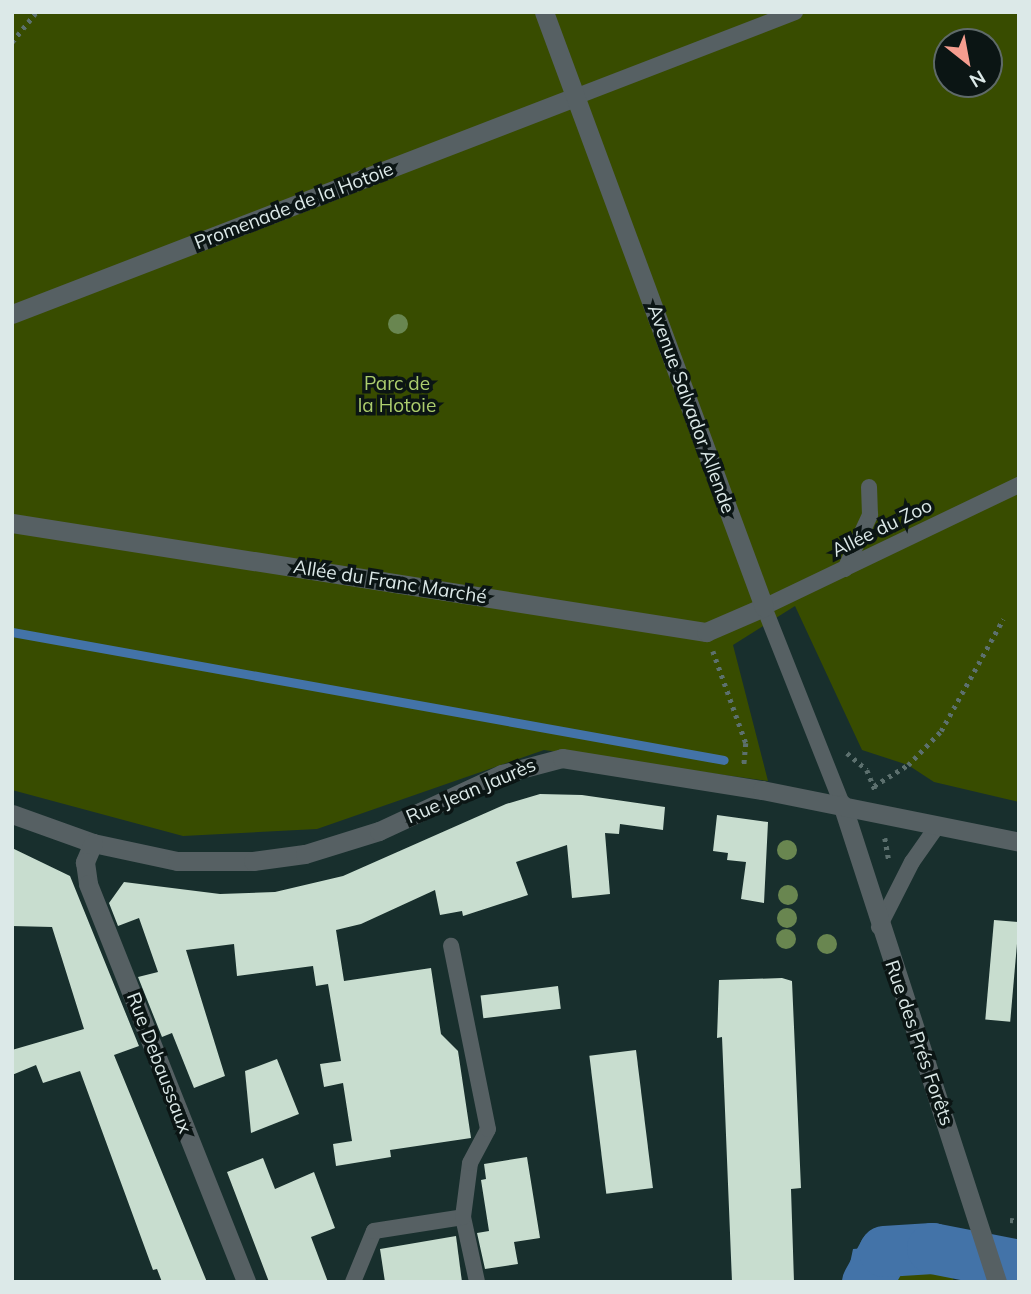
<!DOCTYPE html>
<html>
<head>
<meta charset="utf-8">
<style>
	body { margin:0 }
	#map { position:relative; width:1031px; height:1294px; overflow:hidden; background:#182f2d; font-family:Mulish,sans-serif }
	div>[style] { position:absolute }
	.green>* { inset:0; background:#384c00 }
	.water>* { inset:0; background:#4373a8 }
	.stream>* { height:9px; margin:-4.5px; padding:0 4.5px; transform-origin:4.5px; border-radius:4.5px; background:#4373a8 }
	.river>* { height:51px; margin:-25.5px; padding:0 25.5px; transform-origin:25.5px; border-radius:25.5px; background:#4373a8 }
	.building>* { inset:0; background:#c8ddcf; transform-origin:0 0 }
	.path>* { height:4.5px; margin-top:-2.25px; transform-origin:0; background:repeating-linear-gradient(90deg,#5c706e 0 3.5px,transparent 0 8.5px) }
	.service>* { height:16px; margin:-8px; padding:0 8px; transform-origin:8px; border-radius:8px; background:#566063 }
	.pedestrian>* { height:19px; margin:-9.5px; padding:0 9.5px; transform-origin:9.5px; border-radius:9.5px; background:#566063 }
	.minor>* { height:19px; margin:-9.5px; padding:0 9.5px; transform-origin:9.5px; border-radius:9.5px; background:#566063 }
	.trees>* { width:20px; height:20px; margin:-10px; border-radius:50%; background:#698650 }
	span { translate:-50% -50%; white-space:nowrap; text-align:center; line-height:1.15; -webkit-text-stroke:7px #0b1514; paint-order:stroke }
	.street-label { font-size:19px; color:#dce9e8 }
	.park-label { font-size:19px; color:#accd6d }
	.frame { position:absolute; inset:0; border:14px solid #dce9e8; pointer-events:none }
	.north { position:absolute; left:933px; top:28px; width:70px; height:70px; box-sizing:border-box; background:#0b1514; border:2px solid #5f6a69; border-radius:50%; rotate:149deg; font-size:19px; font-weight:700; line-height:28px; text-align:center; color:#dce9e8 }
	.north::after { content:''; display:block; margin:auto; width:24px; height:32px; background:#f59d8f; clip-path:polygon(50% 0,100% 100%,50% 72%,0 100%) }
</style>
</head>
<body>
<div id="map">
	<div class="green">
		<div style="clip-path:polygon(evenodd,12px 12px,1019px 12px,1019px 802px,934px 782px,908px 765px,862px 750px,795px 606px,733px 645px,768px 781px,544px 750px,317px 829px,183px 836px,12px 790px,12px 12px,947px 42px,989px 42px,989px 84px,947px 84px,947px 42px)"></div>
		<div style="clip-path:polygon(919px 1257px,948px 1259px,954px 1282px,879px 1282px,902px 1262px)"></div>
	</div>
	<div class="water">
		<div style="clip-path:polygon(919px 1244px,1017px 1251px,1019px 1276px,1010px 1270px,962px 1260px,919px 1257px)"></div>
		<div style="clip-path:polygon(902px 1245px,902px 1262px,876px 1282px,846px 1282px,853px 1249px)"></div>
	</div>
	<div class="stream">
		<div style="left:12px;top:632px;width:723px;rotate:10.19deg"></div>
	</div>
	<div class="river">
		<div style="left:867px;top:1282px;width:35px;rotate:-61deg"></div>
		<div style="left:884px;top:1251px;width:48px;rotate:-3.6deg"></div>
		<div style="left:932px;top:1248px;width:89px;rotate:11.1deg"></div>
	</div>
	<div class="building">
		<div style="clip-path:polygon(540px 794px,582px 795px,665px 807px,663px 830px,620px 824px,619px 834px,605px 833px,610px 894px,572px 898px,567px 845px,516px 862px,528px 895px,463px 916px,462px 911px,440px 915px,435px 890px,361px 924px,336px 930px,344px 981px,431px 968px,441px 1034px,458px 1051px,471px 1138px,390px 1150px,391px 1157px,336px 1166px,333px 1144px,352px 1141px,343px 1083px,324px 1087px,320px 1064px,341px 1061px,328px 984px,316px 986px,313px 966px,237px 976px,234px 944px,186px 950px,225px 1076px,194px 1088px,172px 1033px,162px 1037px,138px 977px,158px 972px,139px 918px,118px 926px,109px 903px,124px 882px,220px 894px,275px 892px,343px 876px,506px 804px)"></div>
		<div style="clip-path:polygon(717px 815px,768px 822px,764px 903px,741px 899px,746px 862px,727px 860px,728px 853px,713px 851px)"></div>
		<div style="clip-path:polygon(12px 848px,70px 876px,139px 1046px,114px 1055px,207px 1282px,162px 1282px,157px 1269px,153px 1270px,80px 1071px,43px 1083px,36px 1065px,12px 1075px,12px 1050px,84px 1029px,52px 927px,12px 926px)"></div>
		<div style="left:994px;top:920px;width:25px;height:100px;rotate:5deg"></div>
		<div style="clip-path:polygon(782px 978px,792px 981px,801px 1188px,791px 1189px,794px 1282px,732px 1282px,722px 1037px,717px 1038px,719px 980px)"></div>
		<div style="left:558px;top:986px;width:23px;height:78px;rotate:83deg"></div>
		<div style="left:636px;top:1050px;width:139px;height:47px;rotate:83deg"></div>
		<div style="clip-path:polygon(277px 1059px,299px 1114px,251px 1133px,245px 1071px)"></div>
		<div style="clip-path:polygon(527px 1157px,540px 1238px,514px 1242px,518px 1264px,485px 1269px,477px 1233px,489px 1231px,481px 1180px,486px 1179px,484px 1164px)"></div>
		<div style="clip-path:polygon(263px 1158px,275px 1189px,314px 1172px,335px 1228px,311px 1237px,328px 1282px,269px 1282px,227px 1172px)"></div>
		<div style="clip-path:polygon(456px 1236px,462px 1282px,385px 1282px,380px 1249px)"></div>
	</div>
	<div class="path">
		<div style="left:12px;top:42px;width:38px;rotate:-51deg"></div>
		<div style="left:713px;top:651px;width:98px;rotate:70.3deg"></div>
		<div style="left:746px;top:743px;width:23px;rotate:95deg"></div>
		<div style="left:847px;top:753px;width:26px;rotate:40deg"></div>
		<div style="left:867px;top:770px;width:24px;rotate:68deg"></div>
		<div style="left:874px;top:786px;width:40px;rotate:-32deg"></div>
		<div style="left:908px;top:765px;width:47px;rotate:-45.9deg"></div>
		<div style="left:941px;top:731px;width:128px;rotate:-61deg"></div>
		<div style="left:885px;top:838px;width:23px;rotate:80deg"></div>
		<div style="left:1010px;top:1220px;width:9px;rotate:6deg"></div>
	</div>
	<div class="service">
		<div style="left:575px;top:97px;width:236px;rotate:-21.1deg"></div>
		<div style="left:845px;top:569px;width:60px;rotate:-65.2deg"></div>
		<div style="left:870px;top:515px;width:28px;rotate:-92deg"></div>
		<div style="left:842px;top:804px;width:212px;rotate:-111.6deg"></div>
		<div style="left:764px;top:607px;width:283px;rotate:-25.6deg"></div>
		<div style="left:879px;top:927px;width:73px;rotate:-63.1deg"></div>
		<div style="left:912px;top:862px;width:45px;rotate:-54.9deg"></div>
		<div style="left:463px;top:1217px;width:66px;rotate:77.8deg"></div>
		<div style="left:353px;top:1282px;width:55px;rotate:-67.6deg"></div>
		<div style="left:374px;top:1231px;width:90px;rotate:-8.9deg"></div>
		<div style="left:463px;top:1217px;width:54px;rotate:-82.6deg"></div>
		<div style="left:470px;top:1163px;width:38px;rotate:-62deg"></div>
		<div style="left:488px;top:1129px;width:187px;rotate:-101.4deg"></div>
	</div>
	<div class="pedestrian">
		<div style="left:12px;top:314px;width:603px;rotate:-21.08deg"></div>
		<div style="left:12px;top:523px;width:703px;rotate:8.93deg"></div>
		<div style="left:706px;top:632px;width:63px;rotate:-23.3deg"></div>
		<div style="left:764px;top:607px;width:634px;rotate:-110.29deg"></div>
	</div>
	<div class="minor">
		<div style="left:842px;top:804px;width:503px;rotate:72.03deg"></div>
		<div style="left:12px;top:814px;width:86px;rotate:19.7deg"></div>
		<div style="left:93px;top:843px;width:86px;rotate:12.1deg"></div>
		<div style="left:177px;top:861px;width:76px"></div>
		<div style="left:253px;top:861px;width:52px;rotate:-7.7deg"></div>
		<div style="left:305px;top:854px;width:77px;rotate:-17.3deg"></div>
		<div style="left:379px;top:831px;width:136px;rotate:-24.9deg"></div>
		<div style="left:502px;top:774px;width:62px;rotate:-14.9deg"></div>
		<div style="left:562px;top:758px;width:203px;rotate:9.1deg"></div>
		<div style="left:762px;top:790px;width:262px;rotate:11.4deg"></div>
		<div style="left:93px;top:843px;width:21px;rotate:113deg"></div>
		<div style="left:85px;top:862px;width:22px;rotate:82deg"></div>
		<div style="left:88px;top:884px;width:428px;rotate:68.3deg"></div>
	</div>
	<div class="trees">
		<div style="left:398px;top:324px"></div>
		<div style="left:787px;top:850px"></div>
		<div style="left:788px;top:895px"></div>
		<div style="left:787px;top:918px"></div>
		<div style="left:786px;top:939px"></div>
		<div style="left:827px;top:944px"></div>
	</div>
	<div class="street-label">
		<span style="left:294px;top:206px;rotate:-21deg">Promenade de la Hotoie</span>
		<span style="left:691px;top:409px;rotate:70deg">Avenue Salvador Allende</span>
		<span style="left:882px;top:528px;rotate:-26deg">Allée du Zoo</span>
		<span style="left:390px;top:582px;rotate:9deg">Allée du Franc Marché</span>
		<span style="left:471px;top:791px;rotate:-23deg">Rue Jean Jaurès</span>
		<span style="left:919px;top:1043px;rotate:71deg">Rue des Prés Forêts</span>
		<span style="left:159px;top:1063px;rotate:69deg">Rue Debaussaux</span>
	</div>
	<div class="park-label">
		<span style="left:397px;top:395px">Parc de<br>la Hotoie</span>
	</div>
	<div class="frame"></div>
	<div class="north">N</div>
</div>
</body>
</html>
